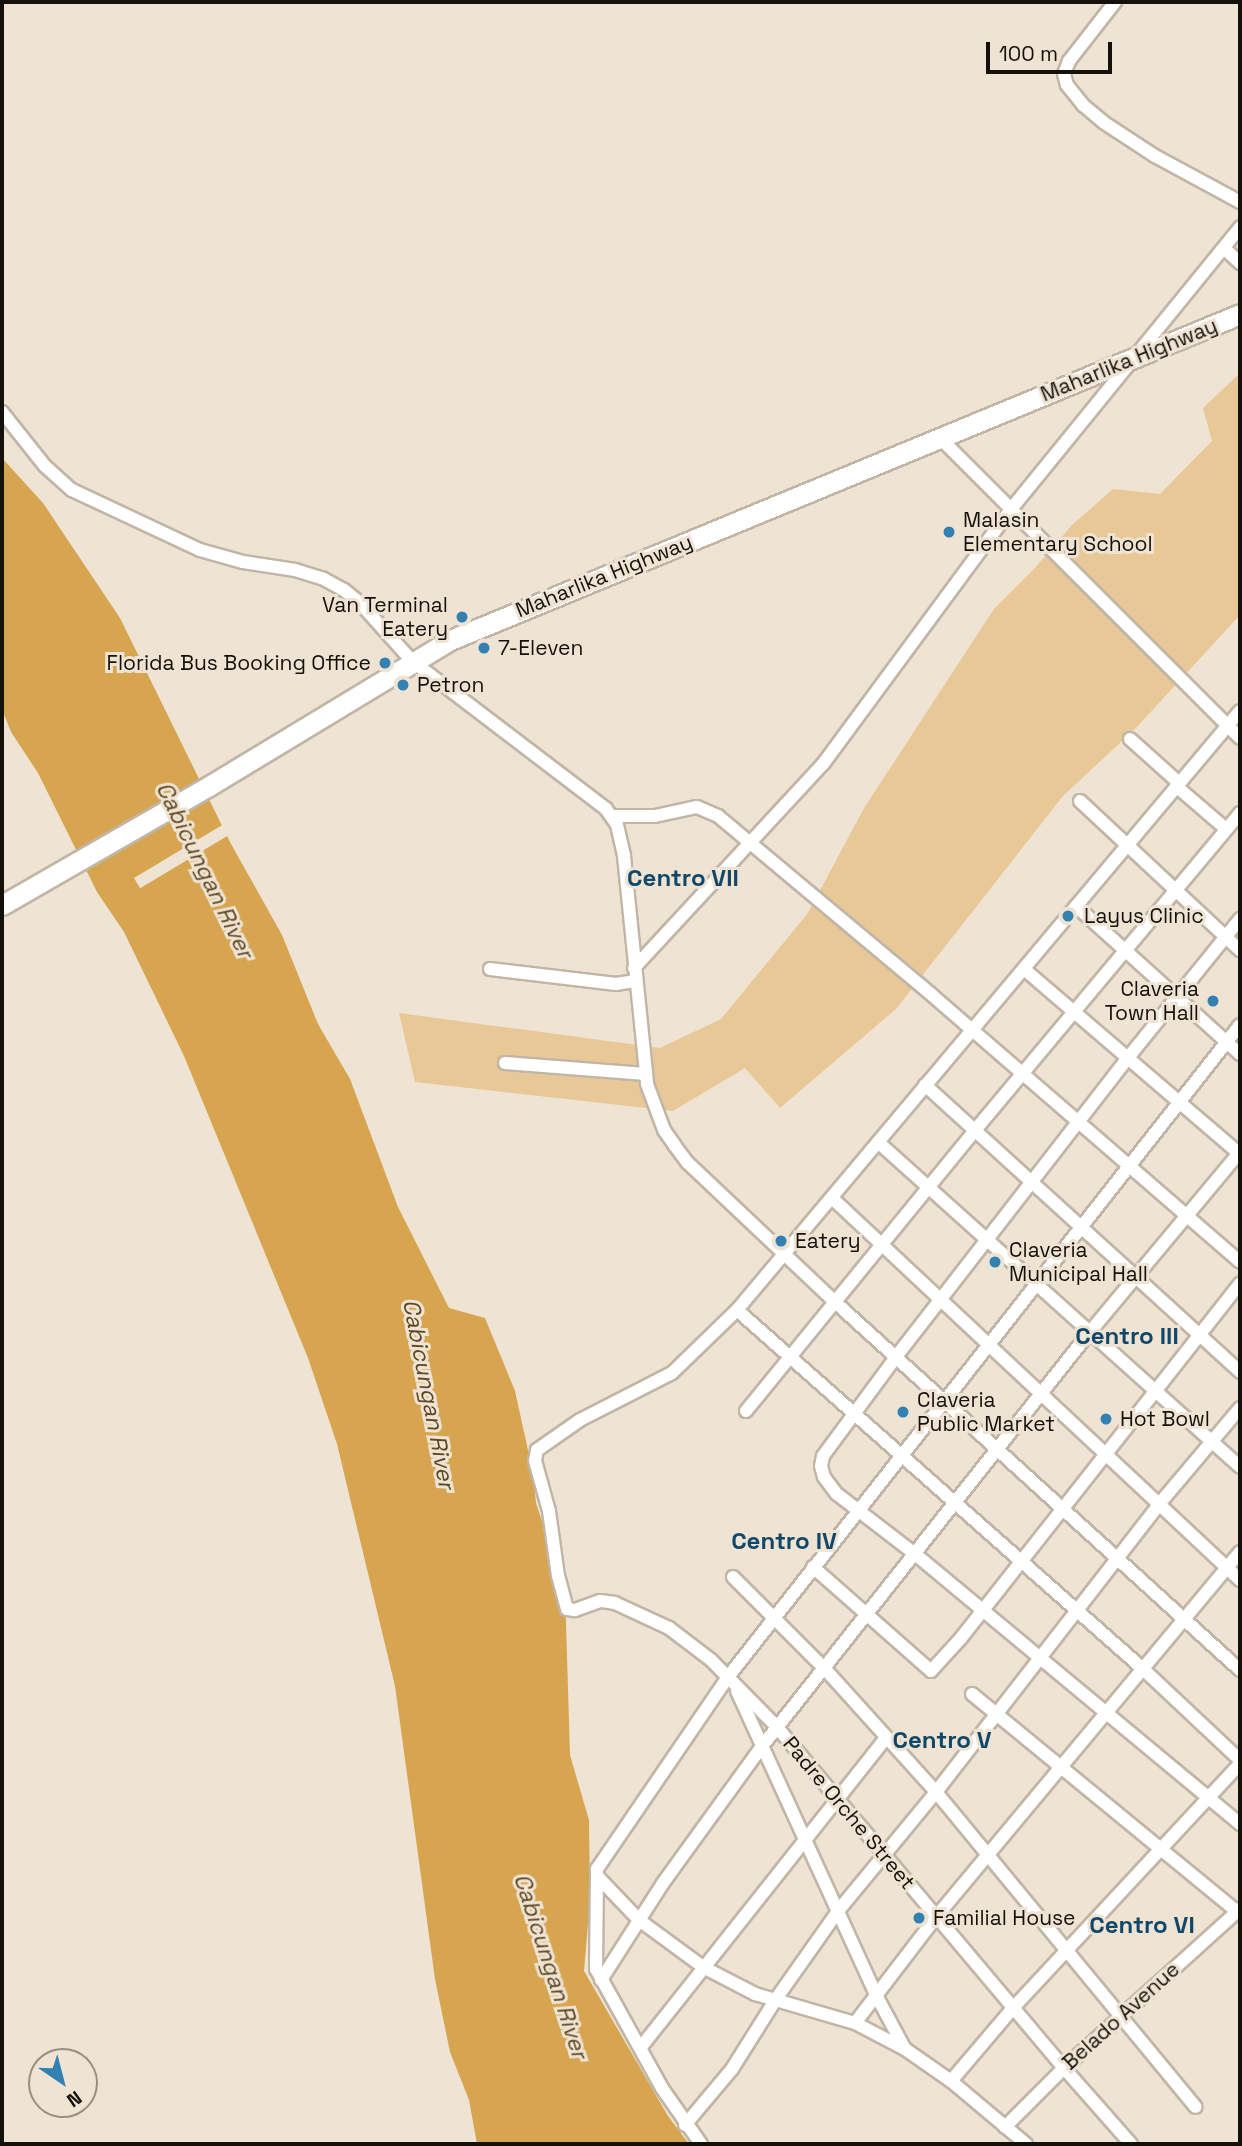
<!DOCTYPE html>
<html>
<head>
<meta charset="utf-8">
<style>
	body { margin:0 }
	#map { position:relative; width:1242px; height:2146px; overflow:hidden; background:#efe4d3; font-family:"Space Grotesk",sans-serif }
	div>[style] { position:absolute }
	.green>* { inset:0; background:#e9c897 }
	.water>* { inset:0; background:#d7a44f }
	.pier>* { inset:0; background:#efe4d3; transform-origin:0 0 }
	.roads { filter:drop-shadow(2px 0 #c1b6a6) drop-shadow(-2px 0 #c1b6a6) drop-shadow(0 2px #c1b6a6) drop-shadow(0 -2px #c1b6a6) }
	.minor>* { height:12px; margin:-6px; padding:0 6px; transform-origin:6px; border-radius:6px; background:#fff }
	.highway>* { height:19px; margin:-9.5px; padding:0 9.5px; transform-origin:9.5px; border-radius:9.5px; background:#fff }
	.dots>* { width:19px; height:19px; translate:-50% -50%; box-sizing:border-box; border:4px solid #efe4d3; border-radius:50% }
	span { translate:-50% -50%; white-space:nowrap; text-align:center; line-height:1.15; -webkit-text-stroke:6px #efe4d3; paint-order:stroke }
	.street-label { font-size:21px; color:#14100a }
	.poi-label { font-size:21px; color:#14100a }
	.left { translate:0 -50%; text-align:left }
	.right { translate:-100% -50%; text-align:right }
	.water-label { font-size:23px; color:#5d4724; font-style:italic }
	.quarter-label { font-size:24px; color:#11486a; font-weight:700 }
	.frame { position:absolute; inset:0; border:4px solid #14100a; pointer-events:none }
	.north { position:absolute; left:28px; top:2048px; width:70px; height:70px; box-sizing:border-box; background:#efe4d3; border:2px solid #978f83; border-radius:50%; rotate:145deg; font-size:19px; font-weight:700; line-height:28px; text-align:center; color:#14100a }
	.north::after { content:''; display:block; margin:auto; width:24px; height:32px; background:#3380b3; clip-path:polygon(50% 0,100% 100%,50% 72%,0 100%) }
	.scale { position:absolute; left:986px; top:42px; width:126px; height:32px; box-sizing:border-box; border:4px solid #14100a; border-top:0; padding-left:9px; font-size:21px; line-height:24px; white-space:nowrap; color:#14100a; -webkit-text-stroke:5px #efe4d3; paint-order:stroke }
</style>
</head>
<body>
<div id="map">
	<div class="green">
		<div style="clip-path:polygon(1240px 373px,1240px 615px,1136px 728px,1063px 796px,896px 1009px,780px 1108px,745px 1068px,673px 1111px,415px 1082px,399px 1013px,660px 1048px,721px 1019px,808px 913px,864px 808px,994px 609px,1034px 569px,1072px 525px,1113px 489px,1160px 494px,1212px 441px,1203px 408px)"></div>
	</div>
	<div class="water">
		<div style="clip-path:polygon(2px 458px,43px 503px,120px 618px,231px 844px,282px 935px,318px 1024px,350px 1079px,398px 1207px,449px 1308px,485px 1318px,515px 1391px,533px 1473px,536px 1503px,565px 1590px,570px 1755px,589px 1820px,590px 1901px,584px 1971px,668px 2116px,689px 2144px,477px 2144px,469px 2100px,450px 2052px,435px 1979px,395px 1686px,337px 1444px,308px 1358px,184px 1056px,124px 932px,97px 892px,38px 773px,11px 732px,2px 709px)"></div>
	</div>
	<div class="pier">
		<div style="left:224px;top:824px;width:12px;height:105px;rotate:59deg"></div>
	</div>
	<div class="roads">
		<div class="minor">
			<div style="left:1115px;top:2px;width:75px;rotate:127.9deg"></div>
			<div style="left:1069px;top:61px;width:14px;rotate:111deg"></div>
			<div style="left:1064px;top:74px;width:11px;rotate:75deg"></div>
			<div style="left:1067px;top:85px;width:26px;rotate:51deg"></div>
			<div style="left:1083px;top:105px;width:26px;rotate:40deg"></div>
			<div style="left:1103px;top:122px;width:62px;rotate:33.2deg"></div>
			<div style="left:1155px;top:156px;width:97px;rotate:28.4deg"></div>
			<div style="left:1225px;top:249px;width:21px;rotate:43deg"></div>
			<div style="left:2px;top:412px;width:69px;rotate:51.5deg"></div>
			<div style="left:45px;top:466px;width:36px;rotate:42deg"></div>
			<div style="left:72px;top:490px;width:141px;rotate:25.1deg"></div>
			<div style="left:200px;top:550px;width:45px;rotate:15.6deg"></div>
			<div style="left:243px;top:562px;width:53px;rotate:8.7deg"></div>
			<div style="left:295px;top:570px;width:28px;rotate:17deg"></div>
			<div style="left:322px;top:578px;width:25px;rotate:29deg"></div>
			<div style="left:344px;top:590px;width:21px;rotate:39deg"></div>
			<div style="left:360px;top:603px;width:78px;rotate:48.1deg"></div>
			<div style="left:412px;top:661px;width:244px;rotate:37.3deg"></div>
			<div style="left:606px;top:809px;width:19px;rotate:55deg"></div>
			<div style="left:617px;top:825px;width:32px;rotate:77deg"></div>
			<div style="left:624px;top:856px;width:229px;rotate:84.2deg"></div>
			<div style="left:647px;top:1084px;width:49px;rotate:69.7deg"></div>
			<div style="left:664px;top:1130px;width:19px;rotate:55deg"></div>
			<div style="left:675px;top:1146px;width:21px;rotate:53deg"></div>
			<div style="left:688px;top:1163px;width:202px;rotate:43.4deg"></div>
			<div style="left:835px;top:1302px;width:547px;rotate:42.26deg"></div>
			<div style="left:940px;top:438px;width:424px;rotate:45deg"></div>
			<div style="left:1130px;top:739px;width:66px;rotate:41.9deg"></div>
			<div style="left:1176px;top:786px;width:66px;rotate:40.7deg"></div>
			<div style="left:1080px;top:801px;width:219px;rotate:43deg"></div>
			<div style="left:612px;top:816px;width:43px"></div>
			<div style="left:655px;top:816px;width:43px;rotate:-12.1deg"></div>
			<div style="left:697px;top:807px;width:23px;rotate:23deg"></div>
			<div style="left:718px;top:816px;width:280px;rotate:39.9deg"></div>
			<div style="left:933px;top:996px;width:406px;rotate:40.9deg"></div>
			<div style="left:1076px;top:906px;width:221px;rotate:42.1deg"></div>
			<div style="left:1240px;top:919px;width:180px;rotate:128.9deg"></div>
			<div style="left:1127px;top:1059px;width:377px;rotate:127.8deg"></div>
			<div style="left:896px;top:1357px;width:123px;rotate:126.4deg"></div>
			<div style="left:823px;top:1456px;width:10px;rotate:101deg"></div>
			<div style="left:821px;top:1466px;width:11px;rotate:75deg"></div>
			<div style="left:824px;top:1477px;width:21px;rotate:53deg"></div>
			<div style="left:837px;top:1494px;width:98px;rotate:37.6deg"></div>
			<div style="left:915px;top:1554px;width:423px;rotate:39.7deg"></div>
			<div style="left:634px;top:968px;width:278px;rotate:-47.2deg"></div>
			<div style="left:823px;top:764px;width:318px;rotate:-53.6deg"></div>
			<div style="left:1012px;top:508px;width:362px;rotate:-50.9deg"></div>
			<div style="left:490px;top:969px;width:127px;rotate:6.8deg"></div>
			<div style="left:616px;top:984px;width:20px;rotate:-9deg"></div>
			<div style="left:1024px;top:969px;width:284px;rotate:40.6deg"></div>
			<div style="left:505px;top:1063px;width:141px;rotate:4.5deg"></div>
			<div style="left:925px;top:1085px;width:426px;rotate:42.3deg"></div>
			<div style="left:878px;top:1142px;width:486px;rotate:41.9deg"></div>
			<div style="left:832px;top:1198px;width:559px;rotate:43.11deg"></div>
			<div style="left:737px;top:1310px;width:782px;rotate:-49.98deg"></div>
			<div style="left:746px;top:1411px;width:364px;rotate:-50.8deg"></div>
			<div style="left:976px;top:1129px;width:412px;rotate:-50.1deg"></div>
			<div style="left:813px;top:1567px;width:157px;rotate:41.4deg"></div>
			<div style="left:931px;top:1671px;width:45px;rotate:-47.7deg"></div>
			<div style="left:961px;top:1638px;width:451px;rotate:-51.8deg"></div>
			<div style="left:733px;top:1577px;width:130px;rotate:45deg"></div>
			<div style="left:825px;top:1669px;width:166px;rotate:47.9deg"></div>
			<div style="left:936px;top:1792px;width:408px;rotate:50.5deg"></div>
			<div style="left:737px;top:1691px;width:334px;rotate:65.4deg"></div>
			<div style="left:876px;top:1995px;width:61px;rotate:61.8deg"></div>
			<div style="left:905px;top:2049px;width:56px;rotate:34.8deg"></div>
			<div style="left:951px;top:2081px;width:98px;rotate:40deg"></div>
			<div style="left:972px;top:1694px;width:343px;rotate:39.4deg"></div>
			<div style="left:597px;top:1876px;width:61px;rotate:46.3deg"></div>
			<div style="left:639px;top:1920px;width:79px;rotate:36.3deg"></div>
			<div style="left:703px;top:1967px;width:59px;rotate:27.4deg"></div>
			<div style="left:755px;top:1994px;width:104px;rotate:16.2deg"></div>
			<div style="left:855px;top:2023px;width:56px;rotate:27.5deg"></div>
			<div style="left:601px;top:1980px;width:115px;rotate:-57.4deg"></div>
			<div style="left:663px;top:1883px;width:170px;rotate:-54.1deg"></div>
			<div style="left:763px;top:1745px;width:525px;rotate:-51.65deg"></div>
			<div style="left:1089px;top:1333px;width:236px;rotate:-50.2deg"></div>
			<div style="left:855px;top:2023px;width:133px;rotate:-52.6deg"></div>
			<div style="left:936px;top:1917px;width:475px;rotate:-50.2deg"></div>
			<div style="left:641px;top:2047px;width:394px;rotate:-51.6deg"></div>
			<div style="left:951px;top:2081px;width:96px;rotate:-49.7deg"></div>
			<div style="left:1013px;top:2008px;width:333px;rotate:-47.1deg"></div>
			<div style="left:685px;top:2125px;width:73px;rotate:-50deg"></div>
			<div style="left:732px;top:2069px;width:83px;rotate:-57.8deg"></div>
			<div style="left:776px;top:1999px;width:108px;rotate:-54.8deg"></div>
			<div style="left:838px;top:1911px;width:154px;rotate:-50.5deg"></div>
			<div style="left:936px;top:1792px;width:366px;rotate:-52.2deg"></div>
			<div style="left:1160px;top:1503px;width:124px;rotate:-49.9deg"></div>
			<div style="left:1005px;top:2127px;width:83px;rotate:-45deg"></div>
			<div style="left:1064px;top:2068px;width:237px;rotate:-42.1deg"></div>
			<div style="left:701px;top:2144px;width:68px;rotate:-124.9deg"></div>
			<div style="left:662px;top:2088px;width:136px;rotate:-119deg"></div>
			<div style="left:596px;top:1969px;width:100px;rotate:-89.4deg"></div>
			<div style="left:597px;top:1869px;width:232px;rotate:-55.7deg"></div>
			<div style="left:728px;top:1677px;width:829px;rotate:-51.86deg"></div>
			<div style="left:1131px;top:2144px;width:101px;rotate:-131.4deg"></div>
			<div style="left:1064px;top:2068px;width:446px;rotate:-130.1deg"></div>
			<div style="left:777px;top:1727px;width:94px;rotate:-134.6deg"></div>
			<div style="left:711px;top:1660px;width:53px;rotate:-142.7deg"></div>
			<div style="left:669px;top:1628px;width:60px;rotate:-155.2deg"></div>
			<div style="left:615px;top:1603px;width:15px;rotate:-172deg"></div>
			<div style="left:600px;top:1601px;width:27px;rotate:160deg"></div>
			<div style="left:575px;top:1610px;width:8px;rotate:-173deg"></div>
			<div style="left:567px;top:1609px;width:34px;rotate:-105deg"></div>
			<div style="left:558px;top:1576px;width:66px;rotate:-97.9deg"></div>
			<div style="left:549px;top:1511px;width:52px;rotate:-105.6deg"></div>
			<div style="left:535px;top:1461px;width:11px;rotate:-80deg"></div>
			<div style="left:537px;top:1450px;width:52px;rotate:-34.9deg"></div>
			<div style="left:580px;top:1420px;width:103px;rotate:-27.1deg"></div>
			<div style="left:672px;top:1373px;width:91px;rotate:-44.1deg"></div>
			<div style="left:737px;top:1310px;width:542px;rotate:41.48deg"></div>
			<div style="left:1143px;top:1669px;width:133px;rotate:43.2deg"></div>
		</div>
		<div class="highway">
			<div style="left:2px;top:905px;width:239px;rotate:-29.9deg"></div>
			<div style="left:209px;top:786px;width:280px;rotate:-31.2deg"></div>
			<div style="left:448px;top:641px;width:857px;rotate:-22.43deg"></div>
		</div>
	</div>
	<div class="dots">
		<div style="left:949px;top:532px;background:#3380b3"></div>
		<div style="left:462px;top:617px;background:#3380b3"></div>
		<div style="left:484px;top:648px;background:#3380b3"></div>
		<div style="left:385px;top:663px;background:#3380b3"></div>
		<div style="left:403px;top:685px;background:#3380b3"></div>
		<div style="left:1068px;top:916px;background:#3380b3"></div>
		<div style="left:1213px;top:1001px;background:#3380b3"></div>
		<div style="left:781px;top:1241px;background:#3380b3"></div>
		<div style="left:995px;top:1262px;background:#3380b3"></div>
		<div style="left:903px;top:1412px;background:#3380b3"></div>
		<div style="left:1106px;top:1419px;background:#3380b3"></div>
		<div style="left:919px;top:1918px;background:#3380b3"></div>
	</div>
	<div class="street-label">
		<span style="left:1129px;top:360px;rotate:-22deg">Maharlika Highway</span>
		<span style="left:604px;top:576px;rotate:-22deg">Maharlika Highway</span>
		<span style="left:849px;top:1813px;rotate:50deg">Padre Orche Street</span>
		<span style="left:1121px;top:2016px;rotate:-42deg">Belado Avenue</span>
	</div>
	<div class="poi-label">
		<span class="left" style="left:963px;top:532px">Malasin<br>Elementary School</span>
		<span class="right" style="left:448px;top:617px">Van Terminal<br>Eatery</span>
		<span class="left" style="left:498px;top:648px">7-Eleven</span>
		<span class="right" style="left:371px;top:663px">Florida Bus Booking Office</span>
		<span class="left" style="left:417px;top:685px">Petron</span>
		<span class="left" style="left:1084px;top:916px">Layus Clinic</span>
		<span class="right" style="left:1199px;top:1001px">Claveria<br>Town Hall</span>
		<span class="left" style="left:795px;top:1241px">Eatery</span>
		<span class="left" style="left:1009px;top:1262px">Claveria<br>Municipal Hall</span>
		<span class="left" style="left:917px;top:1412px">Claveria<br>Public Market</span>
		<span class="left" style="left:1120px;top:1419px">Hot Bowl</span>
		<span class="left" style="left:933px;top:1918px">Familial House</span>
	</div>
	<div class="water-label">
		<span style="left:205px;top:870px;rotate:64deg">Cabicungan River</span>
		<span style="left:429px;top:1394px;rotate:79deg">Cabicungan River</span>
		<span style="left:551px;top:1966px;rotate:72deg">Cabicungan River</span>
	</div>
	<div class="quarter-label">
		<span style="left:683px;top:878px">Centro VII</span>
		<span style="left:1127px;top:1336px">Centro III</span>
		<span style="left:784px;top:1541px">Centro IV</span>
		<span style="left:942px;top:1740px">Centro V</span>
		<span style="left:1142px;top:1925px">Centro VI</span>
	</div>
	<div class="frame"></div>
	<div class="north">N</div>
	<div class="scale">100 m</div>
</div>
</body>
</html>
